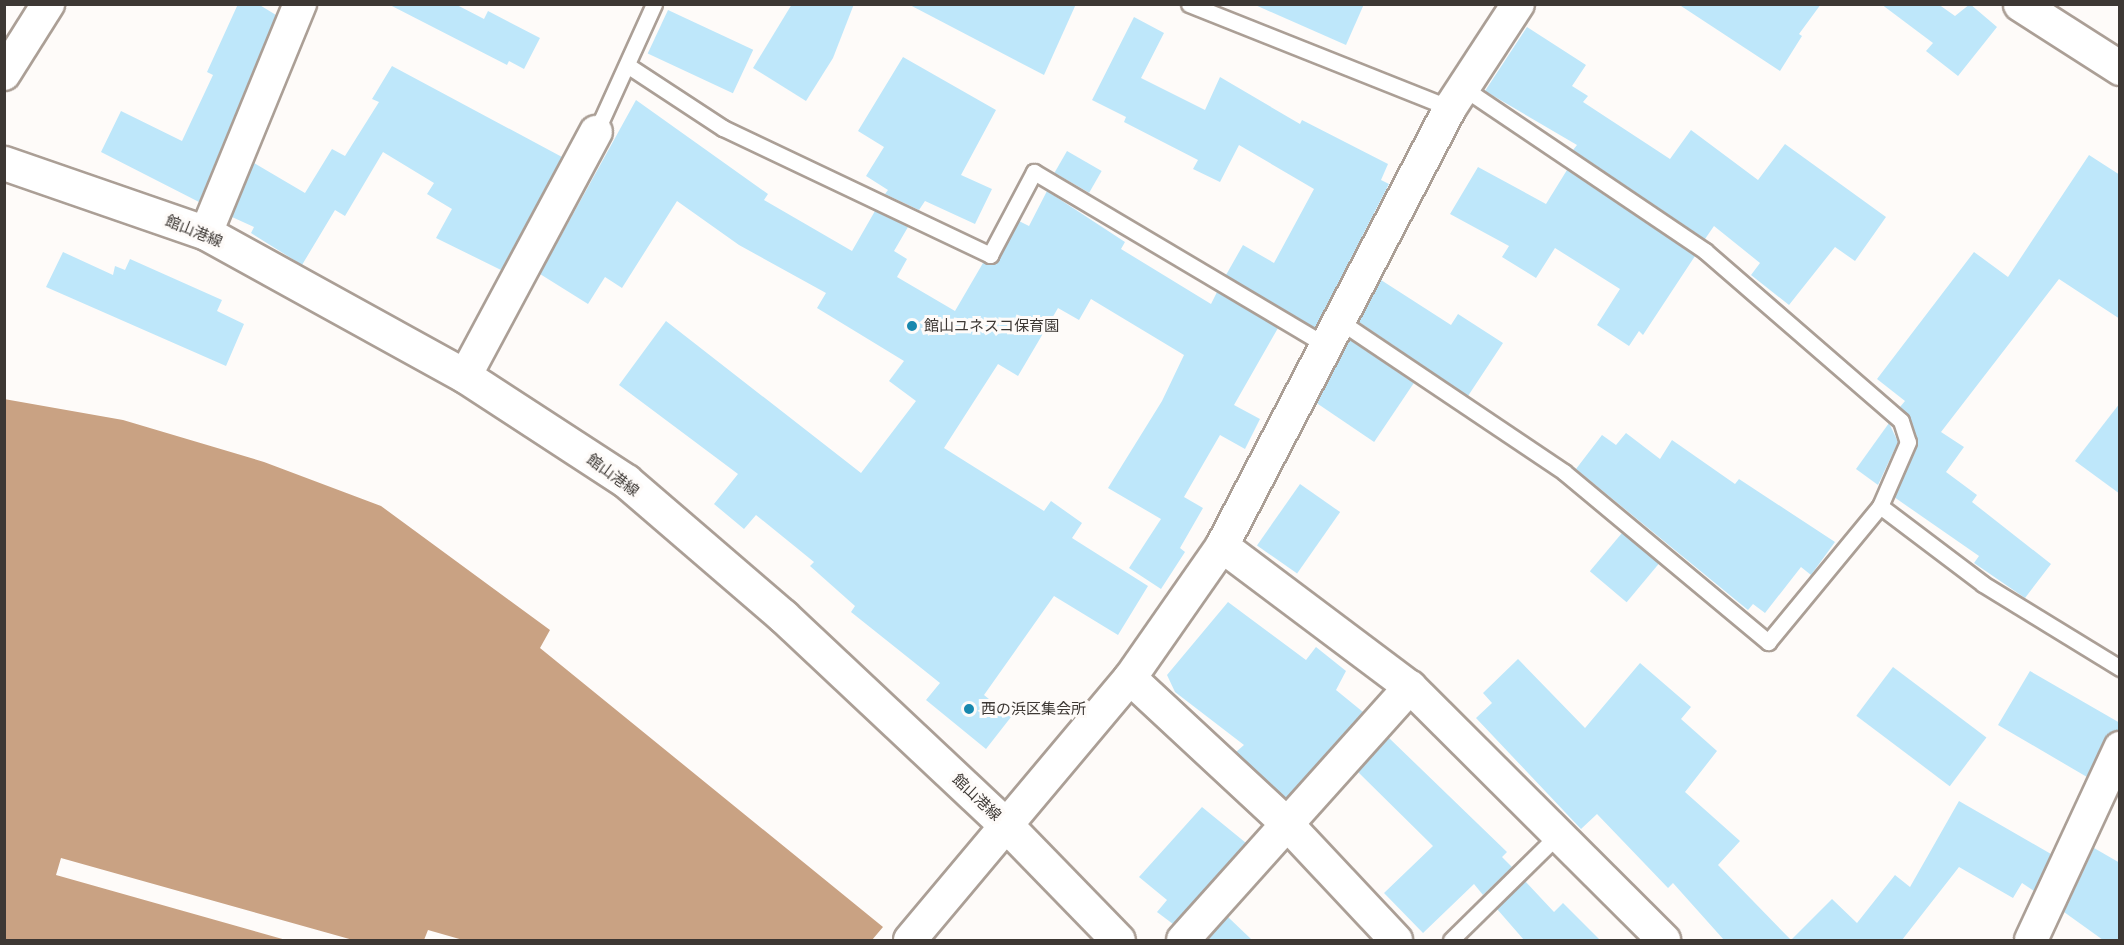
<!DOCTYPE html>
<html>
<head>
<meta charset="utf-8">
<style>
	body { margin:0 }
	#map { position:relative; width:2124px; height:945px; overflow:hidden; background:#fefbf9; font-family:Poppins,"Noto Sans JP",sans-serif }
	div>[style] { position:absolute }
	.water>* { inset:0; background:#c9a283 }
	.building>* { inset:0; background:#bee7fa; transform-origin:0 0 }
	.roads { filter:drop-shadow(2px 0 #ab9f96) drop-shadow(-2px 0 #ab9f96) drop-shadow(0 2px #ab9f96) drop-shadow(0 -2px #ab9f96) }
	.service>* { height:15px; margin:-7.5px; padding:0 7.5px; transform-origin:7.5px; border-radius:7.5px; background:#fff }
	.minor>* { height:32px; margin:-16px; padding:0 16px; transform-origin:16px; border-radius:16px; background:#fff }
	.secondary>* { height:33px; margin:-16.5px; padding:0 16.5px; transform-origin:16.5px; border-radius:16.5px; background:#fff }
	.dots>* { width:16px; height:16px; translate:-50% -50%; box-sizing:border-box; border:3px solid #fefbf9; border-radius:50% }
	span { translate:-50% -50%; white-space:nowrap; text-align:center; line-height:1.15; -webkit-text-stroke:6px #fefbf9; paint-order:stroke }
	.street-label { font-size:15px; color:#3d3834 }
	.poi-label { font-size:15px; color:#3d3834 }
	.left { translate:0 -50%; text-align:left }
	.frame { position:absolute; inset:0; border:6px solid #3d3834; pointer-events:none }
</style>
</head>
<body>
<div id="map">
	<div class="water">
		<div style="clip-path:polygon(4px 399px,123px 420px,264px 462px,381px 506px,550px 630px,540px 648px,883px 927px,872px 940px,463px 940px,428px 930px,424px 940px,353px 940px,61px 858px,56px 875px,286px 940px,5px 940px)"></div>
	</div>
	<div class="building">
		<div style="clip-path:polygon(238px 4px,258px 4px,276px 15px,199px 202px,101px 152px,121px 111px,182px 141px,213px 75px,207px 72px)"></div>
		<div style="clip-path:polygon(388px 4px,455px 4px,484px 19px,488px 11px,540px 38px,524px 69px,509px 61px,507px 65px)"></div>
		<div style="clip-path:polygon(792px 4px,854px 4px,833px 58px,806px 101px,753px 68px)"></div>
		<div style="clip-path:polygon(908px 4px,1076px 4px,1044px 75px)"></div>
		<div style="clip-path:polygon(1253px 4px,1364px 4px,1346px 45px)"></div>
		<div style="clip-path:polygon(1678px 4px,1821px 4px,1799px 34px,1802px 36px,1780px 71px)"></div>
		<div style="clip-path:polygon(1881px 4px,1938px 4px,1955px 16px,1970px 4px,1997px 27px,1958px 76px,1926px 51px,1933px 43px)"></div>
		<div style="left:668px;top:10px;width:94px;height:48px;rotate:25deg"></div>
		<div style="clip-path:polygon(1134px 17px,1164px 33px,1141px 78px,1205px 110px,1220px 77px,1300px 124px,1302px 120px,1388px 164px,1381px 180px,1389px 184px,1315px 328px,1226px 275px,1243px 245px,1274px 263px,1314px 189px,1239px 145px,1220px 182px,1193px 169px,1198px 160px,1124px 122px,1126px 117px,1092px 100px)"></div>
		<div style="clip-path:polygon(1527px 27px,1586px 65px,1572px 86px,1588px 96px,1583px 102px,1670px 159px,1691px 130px,1758px 180px,1785px 144px,1886px 217px,1855px 261px,1835px 247px,1789px 305px,1751px 275px,1760px 263px,1714px 226px,1705px 239px,1573px 150px,1577px 145px,1485px 91px)"></div>
		<div style="clip-path:polygon(903px 57px,996px 110px,961px 175px,992px 189px,975px 224px,925px 201px,919px 210px,885px 194px,888px 190px,866px 176px,884px 147px,858px 131px)"></div>
		<div style="clip-path:polygon(392px 66px,562px 157px,501px 270px,436px 238px,452px 209px,427px 194px,434px 183px,383px 152px,345px 216px,335px 210px,302px 265px,251px 233px,254px 227px,232px 217px,254px 163px,305px 193px,332px 149px,345px 156px,379px 102px,372px 99px)"></div>
		<div style="clip-path:polygon(636px 100px,768px 194px,764px 200px,852px 251px,875px 211px,908px 227px,894px 251px,907px 259px,897px 277px,955px 311px,983px 263px,998px 260px,1019px 221px,1029px 226px,1047px 191px,1125px 242px,1121px 249px,1211px 304px,1217px 292px,1278px 328px,1234px 405px,1260px 419px,1245px 449px,1220px 435px,1184px 497px,1203px 508px,1180px 548px,1185px 552px,1161px 589px,1129px 568px,1161px 519px,1108px 488px,1162px 401px,1184px 355px,1091px 299px,1079px 320px,1058px 308px,1018px 376px,998px 364px,944px 448px,1044px 511px,1051px 501px,1082px 523px,1072px 538px,1148px 586px,1118px 635px,1054px 596px,984px 695px,1011px 717px,986px 749px,926px 700px,940px 683px,851px 612px,855px 606px,810px 566px,814px 562px,756px 515px,744px 529px,714px 504px,738px 474px,619px 385px,666px 321px,861px 473px,916px 401px,889px 381px,904px 361px,817px 308px,826px 293px,739px 245px,677px 201px,622px 288px,605px 277px,588px 304px,540px 274px)"></div>
		<div style="left:1067px;top:151px;width:40px;height:25px;rotate:30deg"></div>
		<div style="clip-path:polygon(2089px 155px,2120px 175px,2120px 319px,2059px 279px,1941px 432px,1964px 447px,1946px 472px,1977px 495px,1972px 502px,2051px 564px,2025px 598px,1974px 563px,1979px 556px,1894px 497px,1917px 439px,1910px 417px,1900px 407px,1905px 401px,1877px 379px,1974px 252px,2008px 277px)"></div>
		<div style="clip-path:polygon(1478px 167px,1546px 204px,1567px 170px,1695px 256px,1643px 335px,1639px 331px,1629px 346px,1597px 325px,1620px 289px,1555px 248px,1536px 278px,1502px 257px,1509px 246px,1450px 214px)"></div>
		<div style="clip-path:polygon(63px 252px,113px 275px,115px 266px,125px 270px,130px 259px,222px 300px,217px 311px,244px 324px,226px 366px,46px 287px)"></div>
		<div style="clip-path:polygon(1381px 280px,1451px 325px,1458px 314px,1503px 343px,1468px 396px,1359px 322px)"></div>
		<div style="left:1350px;top:340px;width:77px;height:71px;rotate:34deg"></div>
		<div style="clip-path:polygon(2120px 403px,2120px 494px,2075px 461px)"></div>
		<div style="clip-path:polygon(1889px 423px,1898px 442px,1878px 485px,1856px 469px)"></div>
		<div style="clip-path:polygon(1626px 433px,1660px 459px,1672px 440px,1735px 484px,1739px 479px,1835px 542px,1811px 575px,1801px 567px,1765px 613px,1753px 604px,1748px 610px,1576px 469px,1602px 435px,1616px 445px)"></div>
		<div style="left:1300px;top:484px;width:49px;height:75px;rotate:35deg"></div>
		<div style="left:1622px;top:533px;width:48px;height:50px;rotate:40deg"></div>
		<div style="clip-path:polygon(1228px 602px,1306px 660px,1316px 647px,1346px 671px,1336px 690px,1363px 712px,1286px 798px,1236px 752px,1244px 745px,1175px 692px,1167px 675px)"></div>
		<div style="clip-path:polygon(1518px 659px,1585px 728px,1640px 663px,1691px 707px,1681px 719px,1717px 751px,1685px 792px,1740px 841px,1718px 865px,1791px 940px,1832px 899px,1857px 923px,1895px 875px,1910px 887px,1959px 801px,2051px 854px,2034px 891px,2022px 883px,2013px 898px,1959px 867px,1902px 940px,1724px 940px,1673px 883px,1668px 888px,1597px 814px,1581px 829px,1476px 718px,1492px 703px,1483px 693px)"></div>
		<div style="left:1893px;top:667px;width:117px;height:61px;rotate:37deg"></div>
		<div style="clip-path:polygon(2030px 671px,2120px 723px,2120px 730px,2104px 740px,2087px 777px,1998px 725px)"></div>
		<div style="clip-path:polygon(1389px 738px,1507px 852px,1502px 857px,1512px 867px,1483px 895px,1474px 884px,1423px 933px,1384px 893px,1433px 846px,1358px 772px)"></div>
		<div style="clip-path:polygon(1202px 807px,1246px 843px,1173px 924px,1157px 912px,1167px 900px,1139px 877px)"></div>
		<div style="clip-path:polygon(2094px 848px,2120px 863px,2120px 940px,2103px 940px,2064px 912px)"></div>
		<div style="clip-path:polygon(1525px 881px,1554px 912px,1563px 903px,1600px 940px,1524px 940px,1497px 909px)"></div>
		<div style="clip-path:polygon(1228px 917px,1252px 940px,1207px 940px)"></div>
	</div>
	<div class="roads">
		<div class="service">
			<div style="left:1189px;top:4px;width:281px;rotate:21.7deg"></div>
			<div style="left:627px;top:65px;width:115px;rotate:33.3deg"></div>
			<div style="left:723px;top:128px;width:296px;rotate:25.4deg"></div>
			<div style="left:990px;top:255px;width:94px;rotate:-62.1deg"></div>
			<div style="left:1034px;top:172px;width:339px;rotate:30.7deg"></div>
			<div style="left:1462px;top:87px;width:293px;rotate:34deg"></div>
			<div style="left:1705px;top:251px;width:259px;rotate:40.9deg"></div>
			<div style="left:1901px;top:421px;width:22px;rotate:72deg"></div>
			<div style="left:1908px;top:442px;width:70px;rotate:113.6deg"></div>
			<div style="left:1880px;top:506px;width:129px;rotate:37.1deg"></div>
			<div style="left:1983px;top:584px;width:161px;rotate:31.5deg"></div>
			<div style="left:596px;top:132px;width:141px;rotate:-65.6deg"></div>
			<div style="left:1338px;top:320px;width:272px;rotate:33.9deg"></div>
			<div style="left:1564px;top:472px;width:266px;rotate:39.8deg"></div>
			<div style="left:1768px;top:642px;width:176px;rotate:-50.5deg"></div>
			<div style="left:1451px;top:940px;width:151px;rotate:-44.5deg"></div>
		</div>
		<div class="minor">
			<div style="left:4px;top:74px;width:83px;rotate:-57.8deg"></div>
			<div style="left:206px;top:233px;width:248px;rotate:-67.7deg"></div>
			<div style="left:465px;top:376px;width:277px;rotate:-61.8deg"></div>
			<div style="left:1222px;top:546px;width:235px;rotate:36.9deg"></div>
			<div style="left:1410px;top:687px;width:359px;rotate:44.9deg"></div>
			<div style="left:1130px;top:678px;width:216px;rotate:42.9deg"></div>
			<div style="left:1288px;top:825px;width:158px;rotate:46.8deg"></div>
			<div style="left:910px;top:940px;width:342px;rotate:-50deg"></div>
			<div style="left:1130px;top:678px;width:161px;rotate:-55.1deg"></div>
			<div style="left:1222px;top:546px;width:494px;rotate:-62.5deg"></div>
			<div style="left:1450px;top:108px;width:124px;rotate:-56.8deg"></div>
			<div style="left:1183px;top:940px;width:340px;rotate:-48.1deg"></div>
			<div style="left:2031px;top:940px;width:212px;rotate:-65.1deg"></div>
		</div>
		<div class="secondary">
			<div style="left:2020px;top:4px;width:119px;rotate:32.6deg"></div>
			<div style="left:4px;top:163px;width:214px;rotate:19.1deg"></div>
			<div style="left:206px;top:233px;width:296px;rotate:28.9deg"></div>
			<div style="left:465px;top:376px;width:192px;rotate:33.1deg"></div>
			<div style="left:626px;top:481px;width:207px;rotate:40.7deg"></div>
			<div style="left:783px;top:616px;width:310px;rotate:43.2deg"></div>
			<div style="left:1009px;top:828px;width:156px;rotate:45.8deg"></div>
		</div>
	</div>
	<div class="dots">
		<div style="left:912px;top:326px;background:#1888ae"></div>
		<div style="left:969px;top:709px;background:#1888ae"></div>
	</div>
	<div class="street-label">
		<span style="left:194px;top:231px;rotate:22deg">館山港線</span>
		<span style="left:613px;top:475px;rotate:36deg">館山港線</span>
		<span style="left:977px;top:797px;rotate:43deg">館山港線</span>
	</div>
	<div class="poi-label">
		<span class="left" style="left:924px;top:326px">館山ユネスコ保育園</span>
		<span class="left" style="left:981px;top:709px">西の浜区集会所</span>
	</div>
	<div class="frame"></div>
</div>
</body>
</html>
